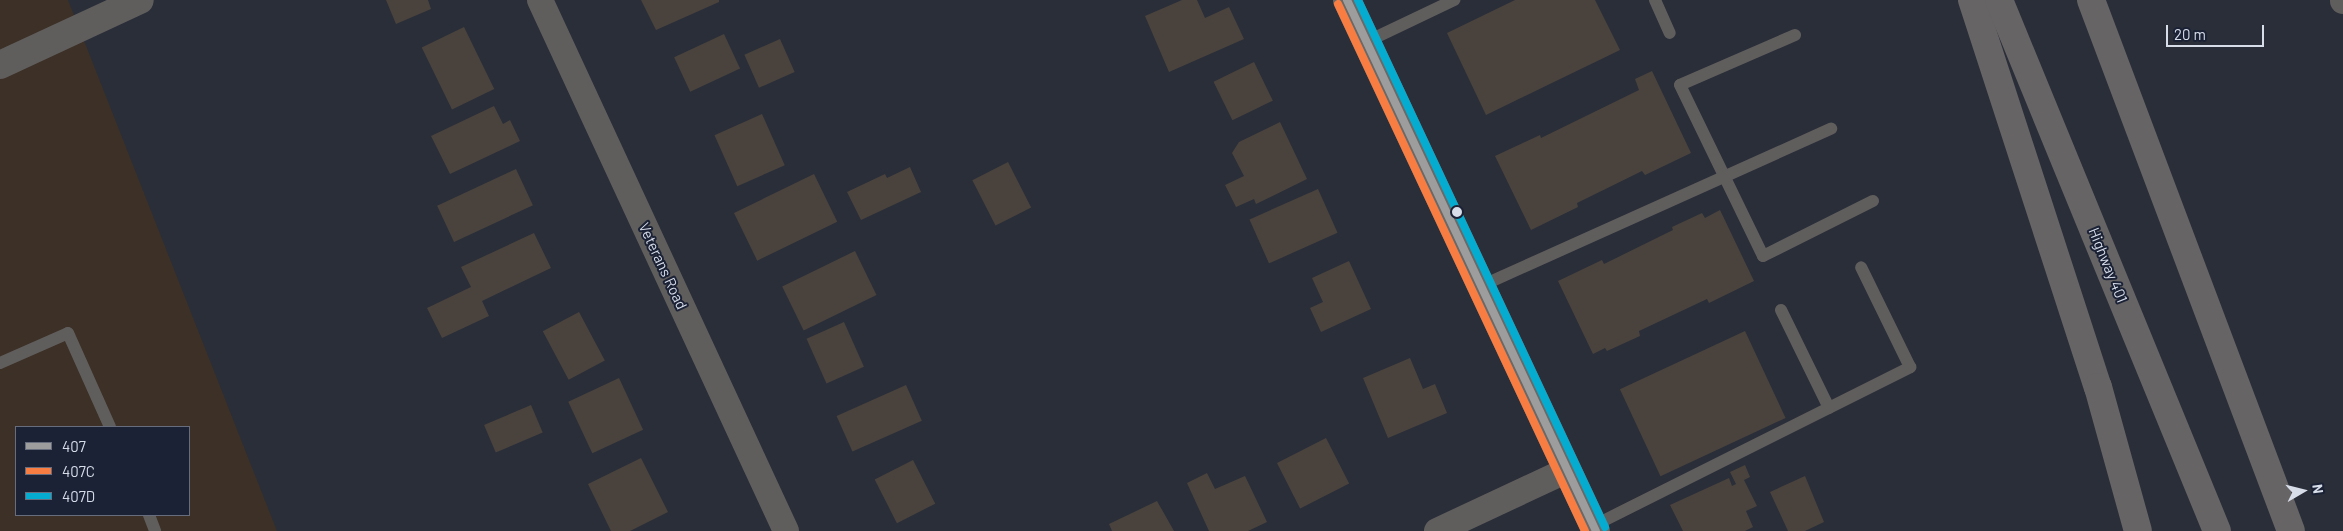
<!DOCTYPE html>
<html>
<head>
<meta charset="utf-8">
<style>
	body { margin:0 }
	#map { position:relative; width:2343px; height:531px; overflow:hidden; background:#2a2e39; font-family:Barlow,sans-serif }
	div>[style] { position:absolute }
	.industrial>* { inset:0; background:#3c3027 }
	.building>* { inset:0; background:#4a433d; transform-origin:0 0 }
	.service>* { height:12px; margin:-6px; padding:0 6px; transform-origin:6px; border-radius:6px; background:#605e5d }
	.minor>* { height:26px; margin:-13px; padding:0 13px; transform-origin:13px; border-radius:13px; background:#605e5d }
	.tertiary>* { height:28px; margin:-14px; padding:0 14px; transform-origin:14px; border-radius:14px; background:#605e5d }
	.secondary>* { height:28px; margin:-14px; padding:0 14px; transform-origin:14px; border-radius:14px; background:#6b6967 }
	.motorway>* { height:28px; margin:-14px; padding:0 14px; transform-origin:14px; border-radius:14px; background:#666465 }
	.bus-1>* { height:8px; margin:-4px; padding:0 4px; transform-origin:4px; border-radius:4px; background:#9d9d9d }
	.bus-2>* { height:8px; margin:-4px; padding:0 4px; transform-origin:4px; border-radius:4px; background:#f77d43 }
	.bus-3>* { height:8px; margin:-4px; padding:0 4px; transform-origin:4px; border-radius:4px; background:#06acd0 }
	.dots>* { width:14px; height:14px; translate:-50% -50%; box-sizing:border-box; border:2px solid #1b2235; border-radius:50% }
	span { translate:-50% -50%; white-space:nowrap; text-align:center; line-height:1.15; -webkit-text-stroke:4px #1b2235; paint-order:stroke }
	.street-label { font-size:15px; color:#d8ddea }
	.legend { position:absolute; left:15px; top:426px; width:175px; height:90px; box-sizing:border-box; background:#1b2235; border:1px solid #676d7d; margin:0; padding:6px 9px; list-style:none; font-size:15px; color:#d8ddea }
	.legend li { display:flex; align-items:center; gap:10px; height:25px }
	.legend b { width:25px; border:1px solid #676d7d }
	.north { position:absolute; left:2278px; top:466px; width:50px; height:50px; -webkit-text-stroke:4px #1b2235; paint-order:stroke; rotate:82deg; font-size:14px; font-weight:700; line-height:20px; text-align:center; color:#d8ddea }
	.north::after { content:''; display:block; margin:auto; width:18px; height:22px; background:#d8ddea; clip-path:polygon(50% 0,100% 100%,50% 72%,0 100%) }
	.scale { position:absolute; left:2166px; top:25px; width:98px; height:22px; box-sizing:border-box; border:2px solid #d8ddea; border-top:0; padding-left:6px; font-size:15px; line-height:18px; white-space:nowrap; color:#d8ddea; -webkit-text-stroke:4px #1b2235; paint-order:stroke }
</style>
</head>
<body>
<div id="map">
	<div class="industrial">
		<div style="clip-path:polygon(evenodd,0 0,68px 0,277px 531px,0 531px,0 0,16px 427px,189px 427px,189px 515px,16px 515px,16px 427px)"></div>
	</div>
	<div class="building">
		<div style="clip-path:polygon(386px 0,428px 0,431px 9px,396px 24px)"></div>
		<div style="clip-path:polygon(641px 0,719px 0,719px 2px,656px 30px)"></div>
		<div style="clip-path:polygon(1182px 0,1197px 0,1205px 18px,1229px 7px,1244px 39px,1169px 72px,1145px 16px)"></div>
		<div style="clip-path:polygon(1515px 0,1595px 0,1620px 50px,1486px 115px,1447px 33px)"></div>
		<div style="left:464px;top:27px;width:69px;height:47px;rotate:64deg"></div>
		<div style="left:724px;top:34px;width:38px;height:55px;rotate:65deg"></div>
		<div style="left:780px;top:39px;width:36px;height:39px;rotate:66deg"></div>
		<div style="left:1254px;top:62px;width:43px;height:45px;rotate:64deg"></div>
		<div style="clip-path:polygon(1652px 71px,1691px 153px,1645px 175px,1642px 171px,1577px 203px,1578px 207px,1531px 230px,1495px 156px,1540px 135px,1541px 138px,1639px 90px,1635px 79px)"></div>
		<div style="clip-path:polygon(494px 106px,503px 124px,510px 120px,520px 141px,450px 174px,431px 136px)"></div>
		<div style="left:762px;top:114px;width:56px;height:52px;rotate:66deg"></div>
		<div style="clip-path:polygon(1280px 122px,1307px 179px,1256px 204px,1254px 199px,1236px 207px,1225px 185px,1244px 176px,1232px 153px,1239px 142px)"></div>
		<div style="left:1008px;top:162px;width:51px;height:40px;rotate:63deg"></div>
		<div style="clip-path:polygon(910px 167px,921px 192px,861px 220px,847px 192px,885px 174px,887px 178px)"></div>
		<div style="left:516px;top:169px;width:40px;height:87px;rotate:65deg"></div>
		<div style="left:814px;top:174px;width:53px;height:89px;rotate:64deg"></div>
		<div style="left:1318px;top:189px;width:48px;height:75px;rotate:66deg"></div>
		<div style="clip-path:polygon(1720px 210px,1754px 281px,1709px 303px,1707px 299px,1639px 331px,1640px 336px,1607px 351px,1605px 348px,1593px 354px,1558px 281px,1602px 260px,1604px 264px,1673px 230px,1672px 227px,1702px 213px,1705px 218px)"></div>
		<div style="clip-path:polygon(534px 233px,551px 268px,482px 301px,489px 316px,442px 338px,427px 308px,471px 287px,461px 267px)"></div>
		<div style="left:855px;top:251px;width:49px;height:81px;rotate:64deg"></div>
		<div style="clip-path:polygon(1349px 261px,1371px 309px,1321px 332px,1310px 308px,1323px 302px,1312px 278px)"></div>
		<div style="left:579px;top:312px;width:55px;height:41px;rotate:62deg"></div>
		<div style="left:844px;top:322px;width:49px;height:41px;rotate:66deg"></div>
		<div style="left:1745px;top:331px;width:96px;height:138px;rotate:65deg"></div>
		<div style="clip-path:polygon(1410px 358px,1423px 389px,1435px 384px,1447px 413px,1388px 438px,1363px 378px)"></div>
		<div style="left:619px;top:378px;width:57px;height:56px;rotate:65deg"></div>
		<div style="left:906px;top:385px;width:39px;height:76px;rotate:66deg"></div>
		<div style="left:531px;top:405px;width:30px;height:51px;rotate:67deg"></div>
		<div style="left:1326px;top:438px;width:51px;height:55px;rotate:63deg"></div>
		<div style="clip-path:polygon(641px 458px,668px 512px,630px 531px,611px 531px,588px 484px)"></div>
		<div style="left:913px;top:460px;width:49px;height:43px;rotate:63deg"></div>
		<div style="clip-path:polygon(1745px 465px,1750px 477px,1744px 480px,1757px 506px,1746px 511px,1753px 527px,1745px 531px,1683px 531px,1670px 505px,1729px 478px,1732px 486px,1736px 484px,1730px 472px)"></div>
		<div style="clip-path:polygon(1207px 473px,1215px 489px,1245px 476px,1267px 522px,1248px 531px,1209px 531px,1187px 483px)"></div>
		<div style="clip-path:polygon(1805px 476px,1824px 522px,1805px 531px,1788px 531px,1770px 492px)"></div>
		<div style="clip-path:polygon(1157px 501px,1174px 531px,1112px 531px,1109px 524px)"></div>
	</div>
	<div class="service">
		<div style="left:1655px;top:0;width:36px;rotate:66deg"></div>
		<div style="left:1795px;top:35px;width:125px;rotate:156.5deg"></div>
		<div style="left:1680px;top:85px;width:190px;rotate:64.1deg"></div>
		<div style="left:1763px;top:256px;width:123px;rotate:-26.6deg"></div>
		<div style="left:1366px;top:42px;width:98px;rotate:-25.5deg"></div>
		<div style="left:1481px;top:286px;width:384px;rotate:-24.2deg"></div>
		<div style="left:1781px;top:310px;width:109px;rotate:63.9deg"></div>
		<div style="left:0;top:363px;width:74px;rotate:-23.8deg"></div>
		<div style="left:68px;top:333px;width:103px;rotate:65.9deg"></div>
		<div style="left:149px;top:515px;width:17px;rotate:69deg"></div>
		<div style="left:1593px;top:526px;width:355px;rotate:-26.6deg"></div>
		<div style="left:1910px;top:367px;width:111px;rotate:-116.1deg"></div>
	</div>
	<div class="minor">
		<div style="left:540px;top:0;width:585px;rotate:65.14deg"></div>
		<div style="left:2343px;top:0;width:1px;rotate:90deg"></div>
		<div style="left:1437px;top:531px;width:144px;rotate:-25.1deg"></div>
	</div>
	<div class="tertiary">
		<div style="left:0;top:65px;width:154px;rotate:-24.9deg"></div>
	</div>
	<div class="secondary">
		<div style="left:1347px;top:0;width:586px;rotate:64.88deg"></div>
	</div>
	<div class="motorway">
		<div style="left:1972px;top:0;width:407px;rotate:72deg"></div>
		<div style="left:2098px;top:387px;width:149px;rotate:74.5deg"></div>
		<div style="left:1999px;top:0;width:574px;rotate:67.68deg"></div>
		<div style="left:2091px;top:0;width:567px;rotate:69.36deg"></div>
	</div>
	<div class="bus-1">
		<div style="left:1347px;top:0;width:586px;rotate:64.88deg"></div>
	</div>
	<div class="bus-2">
		<div style="left:1338px;top:4px;width:582px;rotate:64.89deg"></div>
	</div>
	<div class="bus-3">
		<div style="left:1358px;top:0;width:582px;rotate:64.89deg"></div>
	</div>
	<div class="dots">
		<div style="left:1457px;top:212px;background:#d8ddea"></div>
	</div>
	<div class="street-label">
		<span style="left:2108px;top:265px;rotate:68deg">Highway 401</span>
		<span style="left:663px;top:266px;rotate:65deg">Veterans Road</span>
	</div>
	<ul class="legend">
	<li><b style="height:6px;background:#9d9d9d"></b>407</li>
	<li><b style="height:6px;background:#f77d43"></b>407C</li>
	<li><b style="height:6px;background:#06acd0"></b>407D</li>
	</ul>
	<div class="north">N</div>
	<div class="scale">20 m</div>
</div>
</body>
</html>
